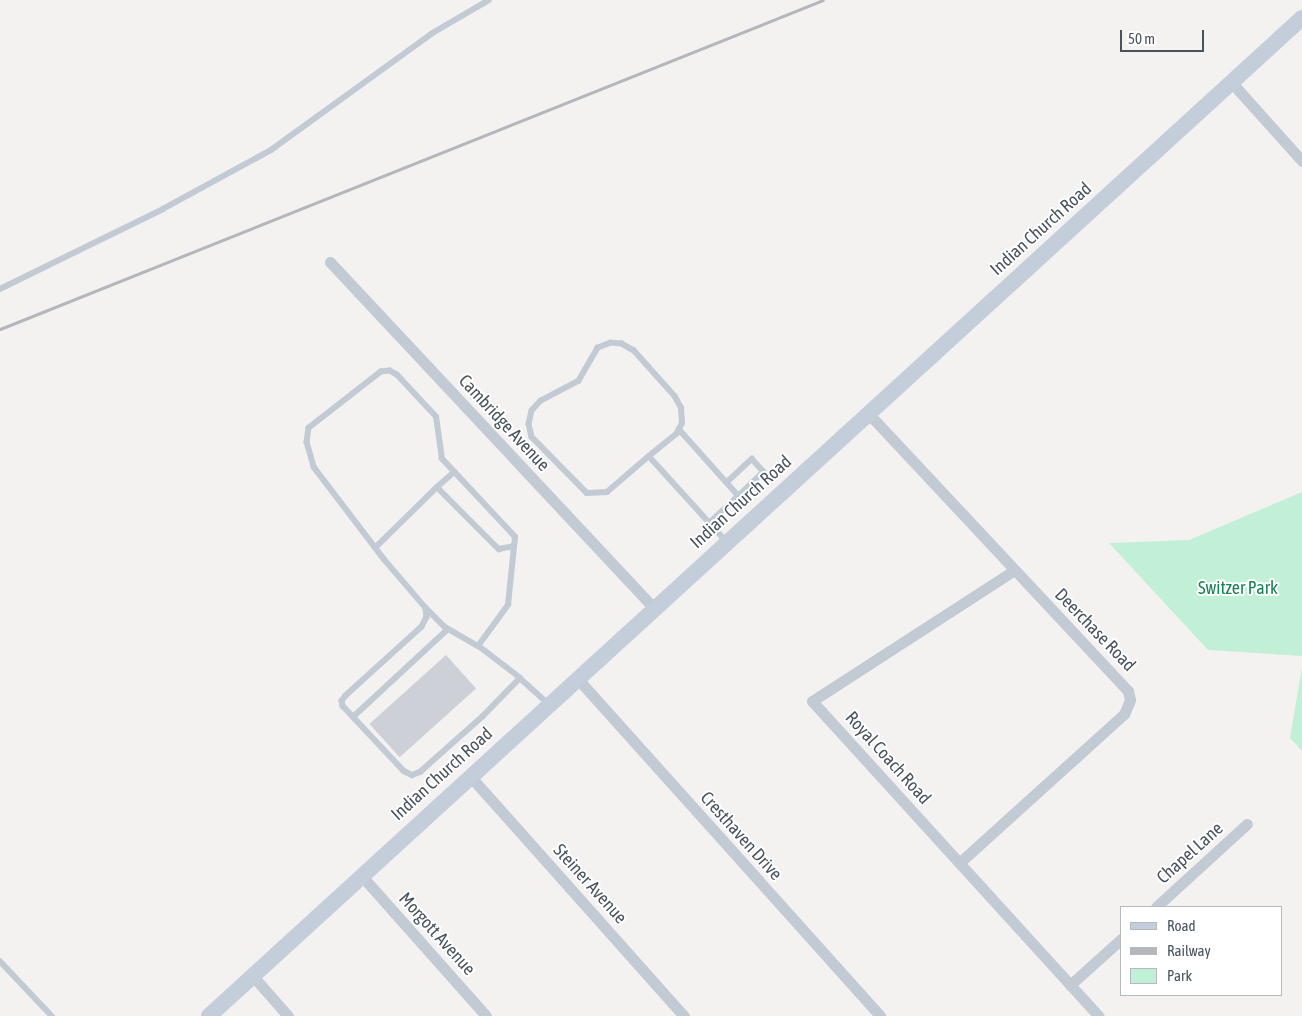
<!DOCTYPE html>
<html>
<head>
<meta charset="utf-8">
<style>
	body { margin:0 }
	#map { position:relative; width:1302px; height:1016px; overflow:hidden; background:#f4f2f1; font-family:"Asap Condensed",sans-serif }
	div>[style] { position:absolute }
	.green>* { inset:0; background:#c1f0d7 }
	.building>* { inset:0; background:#cdd0d7; transform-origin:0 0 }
	.lane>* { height:5.5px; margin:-2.75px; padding:0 2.75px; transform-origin:2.75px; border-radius:2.75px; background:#c2cad3 }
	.street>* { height:11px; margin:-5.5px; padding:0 5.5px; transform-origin:5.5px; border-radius:5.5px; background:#c2cad3 }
	.secondary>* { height:16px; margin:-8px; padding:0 8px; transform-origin:8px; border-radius:8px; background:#c4cdda }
	.rail>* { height:3px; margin:-1.5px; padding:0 1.5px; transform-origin:1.5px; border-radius:1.5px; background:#b4b6bc }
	span { translate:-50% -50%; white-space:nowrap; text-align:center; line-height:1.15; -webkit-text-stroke:4px #fff; paint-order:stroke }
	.street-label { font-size:18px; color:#49535f }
	.park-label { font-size:18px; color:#188255 }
	.legend { position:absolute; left:1120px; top:906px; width:162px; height:90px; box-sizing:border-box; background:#fff; border:1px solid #b6babf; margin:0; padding:6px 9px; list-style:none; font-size:15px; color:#49535f }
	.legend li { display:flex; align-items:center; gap:10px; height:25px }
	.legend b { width:25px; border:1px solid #b6babf }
	.scale { position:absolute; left:1120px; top:30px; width:84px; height:22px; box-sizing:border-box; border:2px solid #49535f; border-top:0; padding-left:6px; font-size:15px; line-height:18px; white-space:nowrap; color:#49535f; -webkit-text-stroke:4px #fff; paint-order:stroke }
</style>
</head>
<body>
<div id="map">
	<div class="green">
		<div style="clip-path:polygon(1302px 492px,1302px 656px,1208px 650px,1109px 543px,1189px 540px)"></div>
		<div style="clip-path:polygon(1302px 667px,1302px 751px,1290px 738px)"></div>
	</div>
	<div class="building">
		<div style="left:446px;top:655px;width:45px;height:103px;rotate:48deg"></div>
	</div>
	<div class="lane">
		<div style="left:0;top:289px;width:182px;rotate:-26.1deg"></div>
		<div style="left:163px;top:209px;width:123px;rotate:-28.6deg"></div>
		<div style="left:271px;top:150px;width:198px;rotate:-35.9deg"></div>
		<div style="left:431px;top:34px;width:67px;rotate:-30.4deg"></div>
		<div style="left:679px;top:429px;width:90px;rotate:48.2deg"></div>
		<div style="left:739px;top:496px;width:40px;rotate:137deg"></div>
		<div style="left:649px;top:456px;width:36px;rotate:-39deg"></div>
		<div style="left:677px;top:433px;width:11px;rotate:-63deg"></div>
		<div style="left:682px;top:423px;width:15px;rotate:-94deg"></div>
		<div style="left:681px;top:408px;width:13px;rotate:-119deg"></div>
		<div style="left:675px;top:397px;width:62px;rotate:-131.7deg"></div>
		<div style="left:634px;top:351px;width:14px;rotate:-150deg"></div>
		<div style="left:622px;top:344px;width:11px;rotate:-175deg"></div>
		<div style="left:611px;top:343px;width:14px;rotate:159deg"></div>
		<div style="left:598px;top:348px;width:38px;rotate:120deg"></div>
		<div style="left:579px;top:381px;width:43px;rotate:152.2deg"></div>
		<div style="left:541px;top:401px;width:13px;rotate:132deg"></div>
		<div style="left:532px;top:411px;width:13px;rotate:103deg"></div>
		<div style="left:529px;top:424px;width:13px;rotate:77deg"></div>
		<div style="left:532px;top:437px;width:78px;rotate:45.5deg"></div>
		<div style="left:587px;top:493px;width:20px;rotate:-3deg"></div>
		<div style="left:607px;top:492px;width:55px;rotate:-40.6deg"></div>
		<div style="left:649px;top:456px;width:116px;rotate:47.8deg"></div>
		<div style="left:727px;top:482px;width:34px;rotate:-43deg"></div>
		<div style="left:752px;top:459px;width:18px;rotate:47deg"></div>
		<div style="left:764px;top:472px;width:35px;rotate:136deg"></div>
		<div style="left:437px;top:487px;width:23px;rotate:-41deg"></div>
		<div style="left:375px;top:548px;width:87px;rotate:-44.5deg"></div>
		<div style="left:437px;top:487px;width:88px;rotate:45deg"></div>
		<div style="left:499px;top:549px;width:15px;rotate:-11deg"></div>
		<div style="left:426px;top:608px;width:27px;rotate:45deg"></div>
		<div style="left:445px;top:627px;width:38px;rotate:30deg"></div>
		<div style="left:520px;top:678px;width:53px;rotate:-142.7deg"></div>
		<div style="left:478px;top:646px;width:51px;rotate:-53.8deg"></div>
		<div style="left:508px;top:605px;width:68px;rotate:-84.1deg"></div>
		<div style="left:515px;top:537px;width:107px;rotate:-133.1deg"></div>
		<div style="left:442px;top:459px;width:42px;rotate:-98.1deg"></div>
		<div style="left:436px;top:417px;width:57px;rotate:-132.9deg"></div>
		<div style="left:397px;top:375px;width:8px;rotate:-150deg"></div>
		<div style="left:390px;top:371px;width:9px;rotate:174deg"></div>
		<div style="left:381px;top:372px;width:91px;rotate:142.1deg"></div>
		<div style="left:309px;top:428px;width:14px;rotate:98deg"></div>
		<div style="left:307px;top:442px;width:26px;rotate:74deg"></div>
		<div style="left:314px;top:467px;width:116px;rotate:52.7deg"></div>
		<div style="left:384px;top:559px;width:65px;rotate:49.4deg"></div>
		<div style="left:426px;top:608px;width:9px;rotate:84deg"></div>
		<div style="left:427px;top:617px;width:11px;rotate:117deg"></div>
		<div style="left:422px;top:627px;width:103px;rotate:137.8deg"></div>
		<div style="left:346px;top:696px;width:6px;rotate:129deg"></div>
		<div style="left:342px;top:701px;width:5px;rotate:79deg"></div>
		<div style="left:343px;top:706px;width:89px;rotate:46.8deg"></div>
		<div style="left:404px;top:771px;width:9px;rotate:27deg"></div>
		<div style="left:412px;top:775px;width:9px;rotate:-21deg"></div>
		<div style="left:420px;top:772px;width:83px;rotate:-41.6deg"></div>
		<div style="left:482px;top:717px;width:54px;rotate:-45.7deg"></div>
		<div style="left:520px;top:678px;width:39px;rotate:42deg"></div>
		<div style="left:353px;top:717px;width:129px;rotate:-42.8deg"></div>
		<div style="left:0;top:961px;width:76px;rotate:46.6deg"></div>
	</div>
	<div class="street">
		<div style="left:1232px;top:83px;width:105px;rotate:48.1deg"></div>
		<div style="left:330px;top:262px;width:474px;rotate:46.9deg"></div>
		<div style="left:868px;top:413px;width:381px;rotate:46.9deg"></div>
		<div style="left:1128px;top:691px;width:9px;rotate:77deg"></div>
		<div style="left:1130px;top:700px;width:15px;rotate:113deg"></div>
		<div style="left:1124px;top:714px;width:222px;rotate:137.9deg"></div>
		<div style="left:1013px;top:571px;width:239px;rotate:147.1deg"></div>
		<div style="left:812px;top:701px;width:426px;rotate:47.7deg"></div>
		<div style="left:577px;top:678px;width:454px;rotate:48.1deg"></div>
		<div style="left:470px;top:776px;width:322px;rotate:48.3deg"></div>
		<div style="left:361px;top:875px;width:188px;rotate:48.4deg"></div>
		<div style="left:1156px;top:907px;width:123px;rotate:-42.4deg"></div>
		<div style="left:253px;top:976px;width:53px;rotate:48.8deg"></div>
		<div style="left:1070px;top:985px;width:69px;rotate:-42deg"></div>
	</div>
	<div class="secondary">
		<div style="left:209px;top:1016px;width:1480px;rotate:-42.4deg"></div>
	</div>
	<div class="rail">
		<div style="left:0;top:329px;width:886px;rotate:-21.79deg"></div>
	</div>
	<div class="street-label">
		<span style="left:1041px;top:229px;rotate:-42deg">Indian Church Road</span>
		<span style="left:504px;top:423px;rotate:47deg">Cambridge Avenue</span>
		<span style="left:741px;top:502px;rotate:-42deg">Indian Church Road</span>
		<span style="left:1095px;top:630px;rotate:46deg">Deerchase Road</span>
		<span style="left:888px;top:758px;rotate:48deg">Royal Coach Road</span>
		<span style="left:442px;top:774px;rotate:-42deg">Indian Church Road</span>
		<span style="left:741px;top:836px;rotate:48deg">Cresthaven Drive</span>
		<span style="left:1190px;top:853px;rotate:-42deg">Chapel Lane</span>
		<span style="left:590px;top:884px;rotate:48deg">Steiner Avenue</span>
		<span style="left:437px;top:934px;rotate:48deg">Morgott Avenue</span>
	</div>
	<div class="park-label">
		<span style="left:1238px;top:588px">Switzer Park</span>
	</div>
	<ul class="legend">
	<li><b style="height:6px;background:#c4cdda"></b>Road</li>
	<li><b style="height:6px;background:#b4b6bc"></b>Railway</li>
	<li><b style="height:14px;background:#c1f0d7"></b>Park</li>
	</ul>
	<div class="scale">50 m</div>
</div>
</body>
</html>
